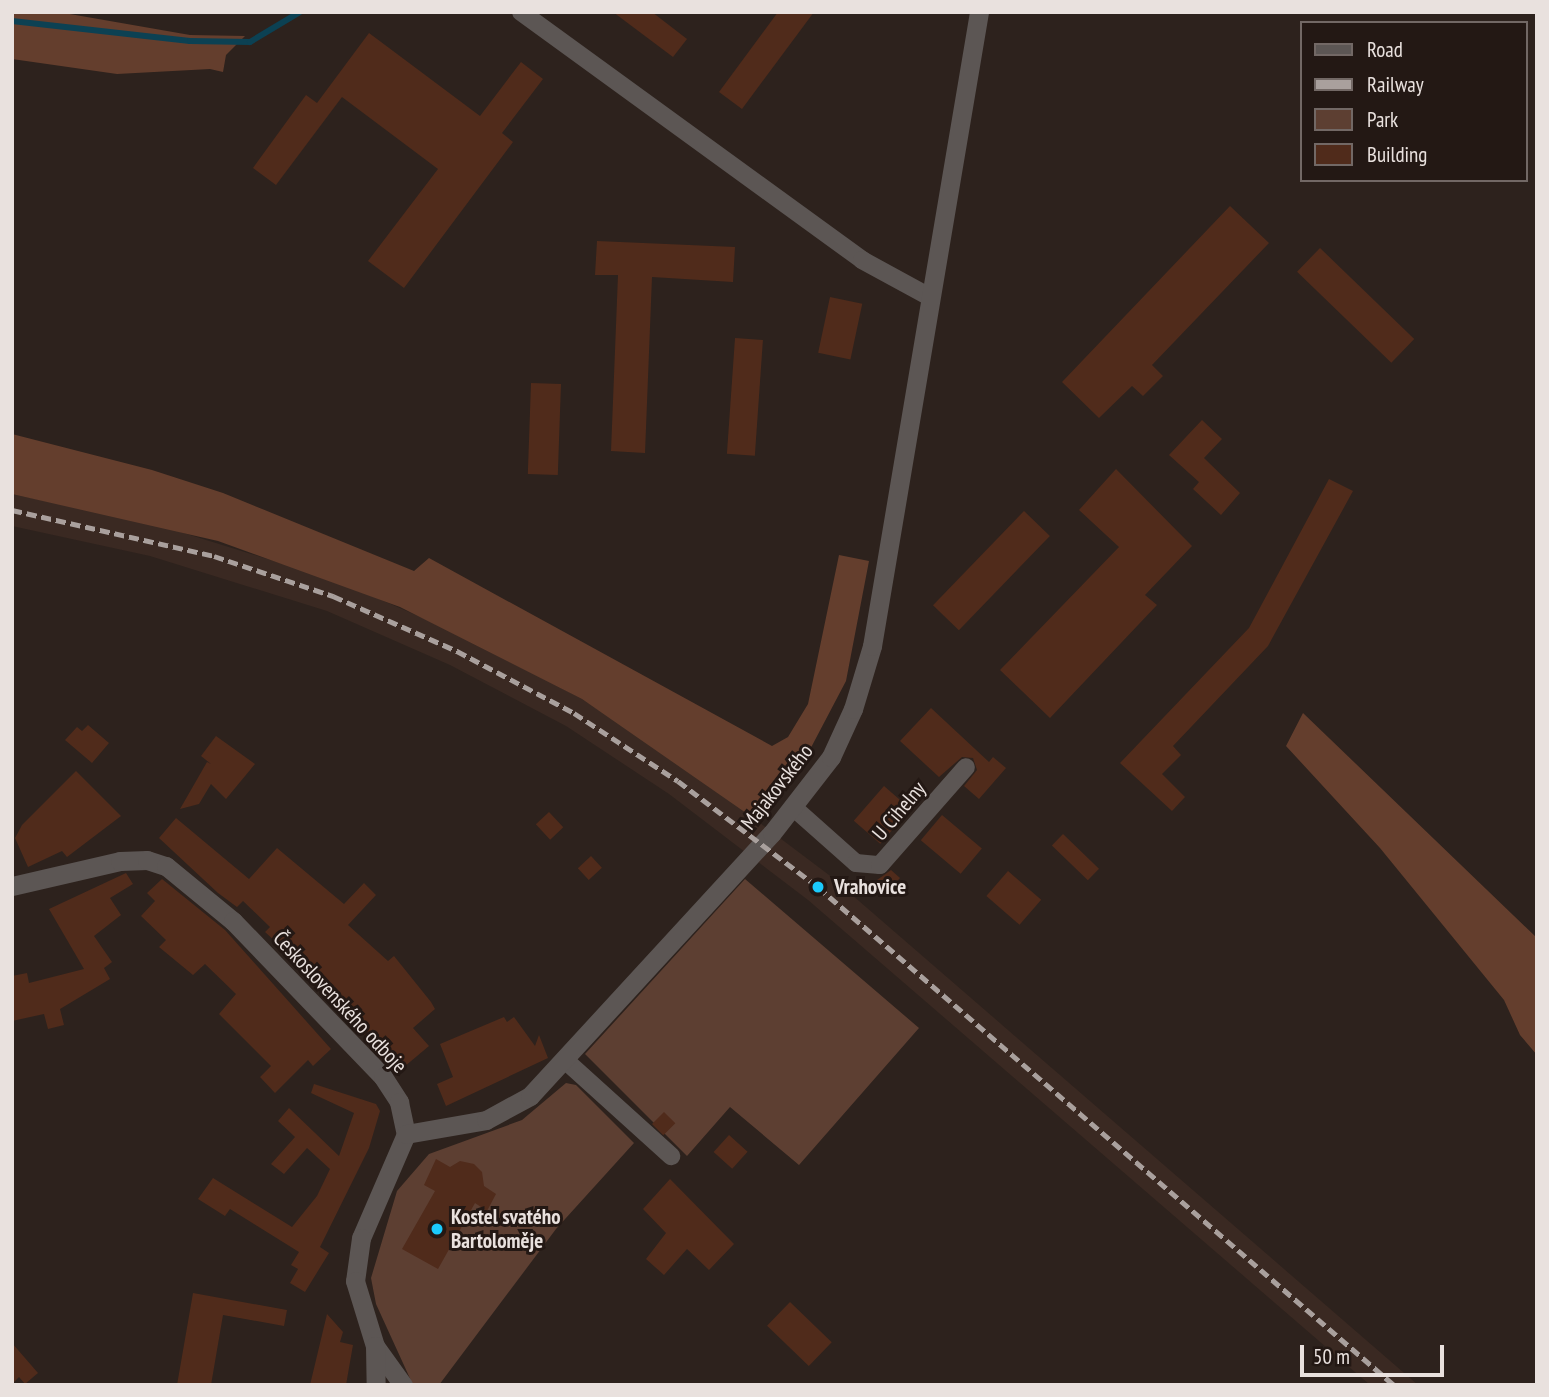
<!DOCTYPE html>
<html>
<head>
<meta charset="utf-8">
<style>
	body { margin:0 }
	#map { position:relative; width:1549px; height:1397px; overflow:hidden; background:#2d221d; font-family:"PT Sans Narrow",sans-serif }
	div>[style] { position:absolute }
	.built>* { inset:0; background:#3a2922 }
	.green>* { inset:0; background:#5d3f32 }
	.forest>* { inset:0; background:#643e2d }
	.stream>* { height:6px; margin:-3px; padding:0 3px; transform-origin:3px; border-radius:3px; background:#0c4153 }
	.building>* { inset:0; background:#502b1b; transform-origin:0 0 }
	.minor>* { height:18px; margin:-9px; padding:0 9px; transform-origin:9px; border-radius:9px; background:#5c5654 }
	.tertiary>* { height:19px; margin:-9.5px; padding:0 9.5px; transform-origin:9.5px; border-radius:9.5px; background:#5c5654 }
	.rail>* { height:5px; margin-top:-2.5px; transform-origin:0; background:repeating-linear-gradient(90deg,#a9a09d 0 10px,transparent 0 15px) }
	.dots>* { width:19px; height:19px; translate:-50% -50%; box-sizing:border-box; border:4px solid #231814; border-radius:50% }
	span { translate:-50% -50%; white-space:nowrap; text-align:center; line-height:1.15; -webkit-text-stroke:6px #231814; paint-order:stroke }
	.street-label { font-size:21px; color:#e9e1de }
	.poi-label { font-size:21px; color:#e9e1de; font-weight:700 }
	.left { translate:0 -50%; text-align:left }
	.frame { position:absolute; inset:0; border:14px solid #e9e1de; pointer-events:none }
	.legend { position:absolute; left:1300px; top:21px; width:228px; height:161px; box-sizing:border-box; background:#231814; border:2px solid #726865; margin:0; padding:9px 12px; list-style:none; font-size:21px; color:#e9e1de }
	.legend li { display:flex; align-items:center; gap:14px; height:35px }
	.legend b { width:35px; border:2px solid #726865 }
	.scale { position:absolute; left:1300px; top:1345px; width:144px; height:32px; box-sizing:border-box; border:4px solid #e9e1de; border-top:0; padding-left:9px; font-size:21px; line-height:24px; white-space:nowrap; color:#e9e1de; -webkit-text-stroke:5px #231814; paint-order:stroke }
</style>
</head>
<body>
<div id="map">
	<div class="built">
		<div style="clip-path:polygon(12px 494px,158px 525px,338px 581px,464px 636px,582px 699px,687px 768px,829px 875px,1418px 1385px,1370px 1385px,808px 900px,669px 794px,566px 726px,450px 665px,327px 611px,150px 556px,12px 526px)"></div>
	</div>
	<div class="green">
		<div style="clip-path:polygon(745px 879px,919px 1028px,799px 1165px,730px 1107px,687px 1156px,585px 1054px)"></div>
		<div style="clip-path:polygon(566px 1083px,576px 1085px,634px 1143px,556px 1229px,439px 1385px,413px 1385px,376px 1304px,371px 1278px,397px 1191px,429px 1154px,522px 1120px)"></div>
	</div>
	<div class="forest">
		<div style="clip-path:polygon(12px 12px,64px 13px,190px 35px,245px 36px,226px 55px,223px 72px,210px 69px,117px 74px,12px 59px)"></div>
		<div style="clip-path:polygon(12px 434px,152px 470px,223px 493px,414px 571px,429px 558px,772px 746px,788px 737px,808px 704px,839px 555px,869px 561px,846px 681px,805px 759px,759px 822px,582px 699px,400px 607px,218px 541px,12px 494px)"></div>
		<div style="clip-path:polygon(1303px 713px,1537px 938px,1537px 1055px,1520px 1035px,1504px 1000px,1380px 848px,1286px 746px)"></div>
	</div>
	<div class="stream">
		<div style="left:12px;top:21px;width:179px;rotate:6.4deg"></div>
		<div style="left:190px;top:41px;width:60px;rotate:1deg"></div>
		<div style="left:250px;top:42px;width:58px;rotate:-31deg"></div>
	</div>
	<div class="building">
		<div style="clip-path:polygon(613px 12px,652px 12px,687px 39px,673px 57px)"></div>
		<div style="clip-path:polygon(778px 12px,814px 12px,742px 109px,719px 92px)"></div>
		<div style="clip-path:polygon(369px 33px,480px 116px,521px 62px,543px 79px,502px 133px,513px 142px,404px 288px,368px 261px,438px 169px,342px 97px,276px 185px,253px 168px,306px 95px,317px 103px)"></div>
		<div style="clip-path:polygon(1230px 206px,1269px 243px,1152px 365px,1163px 376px,1143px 396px,1132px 386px,1099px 418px,1062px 382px)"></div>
		<div style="clip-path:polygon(597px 241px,735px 247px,733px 282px,652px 277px,645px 453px,611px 451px,618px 275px,595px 275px)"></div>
		<div style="left:1320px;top:248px;width:131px;height:33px;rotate:44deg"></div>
		<div style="left:830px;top:297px;width:33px;height:57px;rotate:12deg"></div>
		<div style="left:735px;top:338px;width:28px;height:116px;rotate:4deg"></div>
		<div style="left:531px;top:383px;width:30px;height:91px;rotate:2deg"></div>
		<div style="clip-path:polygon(1202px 420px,1222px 439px,1204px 458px,1240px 493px,1221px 515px,1193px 489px,1199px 482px,1169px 455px)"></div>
		<div style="clip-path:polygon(1116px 469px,1192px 546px,1145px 595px,1157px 605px,1050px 718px,1000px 670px,1119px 547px,1079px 510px)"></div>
		<div style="clip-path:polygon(1329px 479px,1353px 491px,1268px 646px,1173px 746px,1181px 755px,1162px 774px,1185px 797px,1172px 811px,1120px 763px,1249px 628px)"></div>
		<div style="left:1024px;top:511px;width:36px;height:131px;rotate:44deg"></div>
		<div style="clip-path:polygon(931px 708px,989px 762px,993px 757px,1006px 768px,979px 799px,964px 786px,977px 770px,973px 758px,962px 757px,939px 777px,900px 741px)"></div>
		<div style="clip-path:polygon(88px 725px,109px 743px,92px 763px,65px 740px,77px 727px,82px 731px)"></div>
		<div style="clip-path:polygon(216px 736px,255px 764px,226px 799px,211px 784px,199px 804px,180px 809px,207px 762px,211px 764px,201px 756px)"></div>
		<div style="clip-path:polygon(76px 771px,121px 816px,67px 857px,62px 851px,28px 867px,15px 838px,22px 825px)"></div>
		<div style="left:884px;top:786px;width:35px;height:46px;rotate:41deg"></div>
		<div style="left:549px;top:812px;width:21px;height:18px;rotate:47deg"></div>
		<div style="left:942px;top:815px;width:52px;height:33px;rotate:40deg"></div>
		<div style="clip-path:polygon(176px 818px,249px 879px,277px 848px,344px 904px,364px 883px,376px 895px,348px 925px,388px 961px,394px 956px,431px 1002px,435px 1009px,413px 1028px,429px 1046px,398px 1072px,346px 1014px,351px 1010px,265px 932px,270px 927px,243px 901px,237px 907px,218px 893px,159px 838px)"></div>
		<div style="left:1063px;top:834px;width:50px;height:16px;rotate:44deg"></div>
		<div style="left:591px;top:856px;width:16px;height:18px;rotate:47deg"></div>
		<div style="clip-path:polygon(891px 870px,900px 878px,883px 897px,870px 885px)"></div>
		<div style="left:1008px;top:871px;width:44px;height:33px;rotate:41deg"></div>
		<div style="clip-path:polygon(126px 873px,133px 884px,110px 898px,121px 915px,94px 936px,112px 962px,104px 968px,110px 979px,60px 1009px,64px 1025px,48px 1029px,44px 1014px,12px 1021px,12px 976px,27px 973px,29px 983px,84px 969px,49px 909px)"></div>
		<div style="clip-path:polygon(162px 879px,225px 930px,331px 1049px,313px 1066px,308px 1060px,275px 1093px,260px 1077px,271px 1066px,219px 1014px,236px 994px,205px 964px,193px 975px,159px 947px,166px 940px,141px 916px,155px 901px,147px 893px)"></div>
		<div style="clip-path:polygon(504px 1017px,507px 1022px,514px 1017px,535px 1046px,539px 1035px,548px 1058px,446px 1106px,437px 1084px,453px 1077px,440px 1044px)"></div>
		<div style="clip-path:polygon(314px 1084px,376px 1104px,380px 1111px,369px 1148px,320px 1247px,329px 1253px,305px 1292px,290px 1283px,298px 1269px,291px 1265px,299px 1252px,230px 1209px,225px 1216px,198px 1199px,213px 1178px,292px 1227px,317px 1196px,330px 1169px,307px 1148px,284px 1174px,271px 1164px,295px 1137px,278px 1121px,289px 1108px,339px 1156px,354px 1113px,311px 1093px)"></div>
		<div style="left:664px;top:1112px;width:16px;height:17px;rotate:45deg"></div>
		<div style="left:729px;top:1135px;width:25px;height:23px;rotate:42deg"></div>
		<div style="clip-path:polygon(436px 1159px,450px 1167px,460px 1161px,474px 1164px,482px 1172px,484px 1186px,496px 1194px,487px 1211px,475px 1203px,438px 1269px,402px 1249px,435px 1191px,424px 1185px)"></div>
		<div style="clip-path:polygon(670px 1179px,734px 1244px,709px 1270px,687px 1249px,664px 1275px,646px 1259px,666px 1233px,643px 1209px)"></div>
		<div style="clip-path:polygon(193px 1293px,287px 1310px,284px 1326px,223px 1315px,211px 1385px,177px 1385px)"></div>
		<div style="left:790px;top:1302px;width:58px;height:33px;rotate:44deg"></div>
		<div style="clip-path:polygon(327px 1314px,343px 1332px,340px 1342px,353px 1345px,346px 1385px,310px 1385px)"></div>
		<div style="clip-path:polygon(12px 1343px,38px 1373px,25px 1384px,19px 1377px,12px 1384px)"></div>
	</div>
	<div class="minor">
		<div style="left:521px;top:12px;width:422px;rotate:36deg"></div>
		<div style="left:862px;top:260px;width:77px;rotate:28.6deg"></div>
		<div style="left:794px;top:808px;width:83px;rotate:41.6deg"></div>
		<div style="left:856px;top:863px;width:24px;rotate:5deg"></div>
		<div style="left:880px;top:865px;width:130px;rotate:-48.7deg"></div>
		<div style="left:566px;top:1061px;width:142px;rotate:42.1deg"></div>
	</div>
	<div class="tertiary">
		<div style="left:12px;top:886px;width:111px;rotate:-13deg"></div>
		<div style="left:120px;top:861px;width:27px;rotate:-2deg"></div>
		<div style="left:147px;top:860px;width:20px;rotate:18deg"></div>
		<div style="left:166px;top:866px;width:87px;rotate:39.4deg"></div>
		<div style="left:233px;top:921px;width:216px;rotate:46.1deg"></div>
		<div style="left:383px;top:1077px;width:30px;rotate:57deg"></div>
		<div style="left:399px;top:1102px;width:33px;rotate:78deg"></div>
		<div style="left:406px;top:1134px;width:113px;rotate:113.4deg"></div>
		<div style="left:361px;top:1238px;width:43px;rotate:97.9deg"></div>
		<div style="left:355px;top:1281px;width:68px;rotate:72.9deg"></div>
		<div style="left:375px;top:1346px;width:48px;rotate:54.3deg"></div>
		<div style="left:406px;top:1134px;width:81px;rotate:-9.9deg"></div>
		<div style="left:486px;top:1120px;width:50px;rotate:-28.6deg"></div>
		<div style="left:530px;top:1096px;width:357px;rotate:-47.4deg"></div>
		<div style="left:772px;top:833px;width:96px;rotate:-52.2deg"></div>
		<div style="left:831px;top:757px;width:53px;rotate:-65.4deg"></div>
		<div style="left:853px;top:709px;width:66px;rotate:-73.2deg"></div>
		<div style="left:872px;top:646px;width:643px;rotate:-80.42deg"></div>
		<div style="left:375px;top:1346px;width:39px;rotate:89deg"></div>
	</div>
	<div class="rail">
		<div style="left:12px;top:510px;width:207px;rotate:12.8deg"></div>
		<div style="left:214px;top:556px;width:126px;rotate:18.6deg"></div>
		<div style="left:333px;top:596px;width:136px;rotate:23.9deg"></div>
		<div style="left:457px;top:651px;width:132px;rotate:27.9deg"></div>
		<div style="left:574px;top:713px;width:124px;rotate:33.2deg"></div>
		<div style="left:678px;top:781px;width:176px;rotate:37.1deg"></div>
		<div style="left:818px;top:887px;width:761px;rotate:40.85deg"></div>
	</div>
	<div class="dots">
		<div style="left:818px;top:887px;background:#1bcafc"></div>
		<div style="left:437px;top:1229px;background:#1bcafc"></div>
	</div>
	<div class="street-label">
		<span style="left:777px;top:787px;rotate:-52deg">Majakovského</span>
		<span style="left:899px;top:811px;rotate:-50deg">U Cihelny</span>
		<span style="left:340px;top:1002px;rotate:47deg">Československého odboje</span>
	</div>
	<div class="poi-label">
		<span class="left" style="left:834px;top:887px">Vrahovice</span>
		<span class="left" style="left:451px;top:1229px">Kostel svatého<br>Bartoloměje</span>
	</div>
	<div class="frame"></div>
	<ul class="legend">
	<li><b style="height:9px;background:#5c5654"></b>Road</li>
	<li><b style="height:9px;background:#a9a09d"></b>Railway</li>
	<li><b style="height:19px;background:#5d3f32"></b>Park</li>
	<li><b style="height:19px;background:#502b1b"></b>Building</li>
	</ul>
	<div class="scale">50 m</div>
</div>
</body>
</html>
